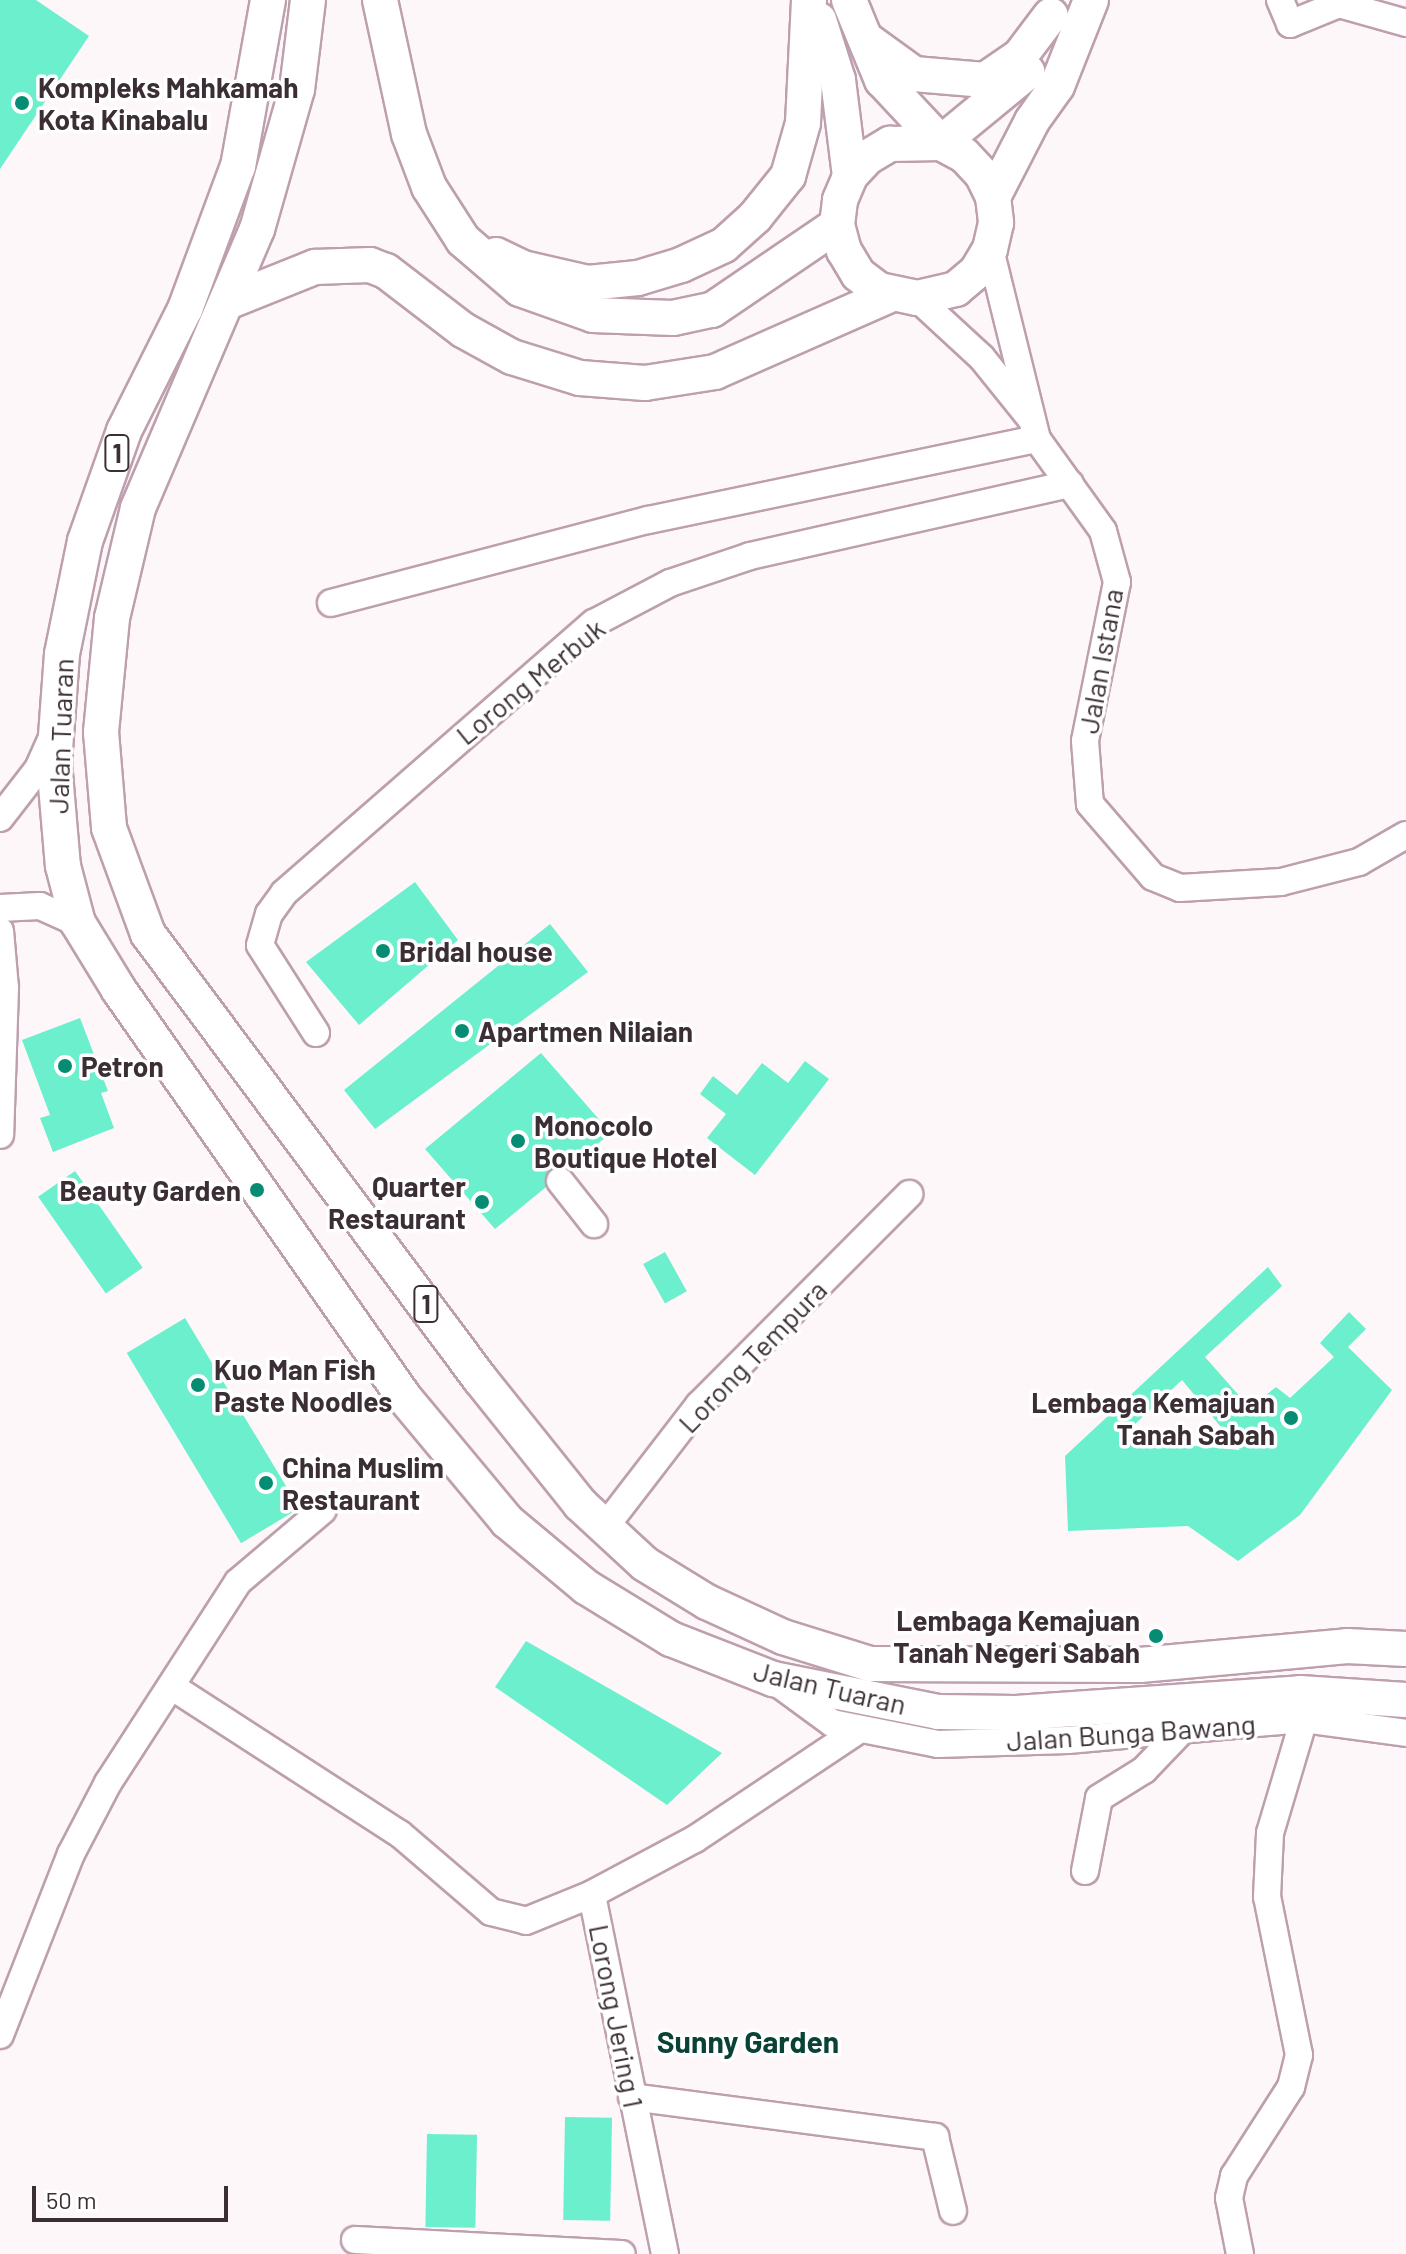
<!DOCTYPE html>
<html>
<head>
<meta charset="utf-8">
<style>
	body { margin:0 }
	#map { position:relative; width:1406px; height:2254px; overflow:hidden; background:#fef7fa; font-family:Barlow,sans-serif }
	div>[style] { position:absolute }
	.building>* { inset:0; background:#6befcd; transform-origin:0 0 }
	.roads { filter:drop-shadow(2px 0 #bd9fad) drop-shadow(-2px 0 #bd9fad) drop-shadow(0 2px #bd9fad) drop-shadow(0 -2px #bd9fad) }
	.minor>* { height:26px; margin:-13px; padding:0 13px; transform-origin:13px; border-radius:13px; background:#fff }
	.major>* { height:34px; margin:-17px; padding:0 17px; transform-origin:17px; border-radius:17px; background:#fff }
	.dots>* { width:22px; height:22px; translate:-50% -50%; box-sizing:border-box; border:4px solid #fff; border-radius:50% }
	span { translate:-50% -50%; white-space:nowrap; text-align:center; line-height:1.15; -webkit-text-stroke:7px #fff; paint-order:stroke }
	.shield-label span { padding:2px 6px; background:#fff; border:2px solid; border-radius:6px; -webkit-text-stroke-width:0 }
	.shield-label { font-size:26px; color:#3b2f35; font-weight:700 }
	.poi-label { font-size:28px; color:#3b2f35; font-weight:700 }
	.left { translate:0 -50%; text-align:left }
	.right { translate:-100% -50%; text-align:right }
	.street-label { font-size:28px; color:#3b2f35 }
	.neighbourhood-label { font-size:30px; color:#0a4336; font-weight:700 }
	.scale { position:absolute; left:32px; top:2186px; width:196px; height:36px; box-sizing:border-box; border:4px solid #3b2f35; border-top:0; padding-left:10px; font-size:24px; line-height:28px; white-space:nowrap; color:#3b2f35; -webkit-text-stroke:6px #fff; paint-order:stroke }
</style>
</head>
<body>
<div id="map">
	<div class="building">
		<div style="clip-path:polygon(0 0,36px 0,89px 36px,0 169px)"></div>
		<div style="clip-path:polygon(415px 882px,458px 940px,359px 1025px,306px 962px)"></div>
		<div style="clip-path:polygon(550px 924px,588px 972px,375px 1129px,344px 1090px)"></div>
		<div style="clip-path:polygon(80px 1018px,108px 1091px,101px 1093px,114px 1128px,53px 1152px,40px 1118px,50px 1115px,22px 1040px)"></div>
		<div style="clip-path:polygon(541px 1053px,611px 1133px,568px 1168px,550px 1169px,546px 1187px,495px 1229px,425px 1149px)"></div>
		<div style="clip-path:polygon(805px 1061px,829px 1079px,755px 1175px,707px 1138px,726px 1114px,700px 1094px,713px 1076px,737px 1095px,762px 1063px,788px 1083px)"></div>
		<div style="left:75px;top:1171px;width:118px;height:45px;rotate:55deg"></div>
		<div style="left:665px;top:1252px;width:45px;height:25px;rotate:61deg"></div>
		<div style="clip-path:polygon(evenodd,1268px 1267px,1282px 1286px,1205px 1357px,1250px 1408px,1276px 1387px,1290px 1398px,1334px 1357px,1320px 1343px,1349px 1312px,1366px 1329px,1348px 1347px,1392px 1390px,1300px 1515px,1238px 1561px,1188px 1526px,1068px 1531px,1065px 1456px,1268px 1267px,1182px 1380px,1240px 1450px,1119px 1439px,1182px 1380px)"></div>
		<div style="left:185px;top:1318px;width:222px;height:68px;rotate:59deg"></div>
		<div style="clip-path:polygon(526px 1641px,722px 1753px,667px 1805px,495px 1687px)"></div>
		<div style="left:565px;top:2117px;width:47px;height:103px;rotate:1deg"></div>
		<div style="left:427px;top:2134px;width:50px;height:93px;rotate:1deg"></div>
	</div>
	<div class="roads">
		<div class="minor">
			<div style="left:1280px;top:0;width:26px;rotate:67deg"></div>
			<div style="left:1290px;top:24px;width:53px;rotate:-22.2deg"></div>
			<div style="left:1339px;top:4px;width:70px;rotate:15.8deg"></div>
			<div style="left:990px;top:249px;width:196px;rotate:76.1deg"></div>
			<div style="left:1037px;top:439px;width:113px;rotate:54.3deg"></div>
			<div style="left:1103px;top:531px;width:53px;rotate:74.6deg"></div>
			<div style="left:1117px;top:582px;width:162px;rotate:101.4deg"></div>
			<div style="left:1085px;top:741px;width:63px;rotate:85.5deg"></div>
			<div style="left:1090px;top:804px;width:96px;rotate:49.2deg"></div>
			<div style="left:1153px;top:877px;width:29px;rotate:22deg"></div>
			<div style="left:1180px;top:888px;width:101px;rotate:-3.4deg"></div>
			<div style="left:1281px;top:882px;width:81px;rotate:-14.4deg"></div>
			<div style="left:1359px;top:862px;width:54px;rotate:-29.9deg"></div>
			<div style="left:917px;top:298px;width:88px;rotate:42.7deg"></div>
			<div style="left:982px;top:358px;width:78px;rotate:51.2deg"></div>
			<div style="left:331px;top:603px;width:328px;rotate:-14.7deg"></div>
			<div style="left:648px;top:520px;width:397px;rotate:-11.8deg"></div>
			<div style="left:0;top:818px;width:62px;rotate:-52.2deg"></div>
			<div style="left:38px;top:769px;width:34px;rotate:-66deg"></div>
			<div style="left:0;top:908px;width:40px;rotate:-2.9deg"></div>
			<div style="left:40px;top:906px;width:42px;rotate:24.1deg"></div>
			<div style="left:0;top:931px;width:57px;rotate:85deg"></div>
			<div style="left:5px;top:988px;width:147px;rotate:91.9deg"></div>
			<div style="left:316px;top:1033px;width:104px;rotate:-122.5deg"></div>
			<div style="left:260px;top:945px;width:32px;rotate:-74deg"></div>
			<div style="left:269px;top:914px;width:26px;rotate:-54deg"></div>
			<div style="left:284px;top:893px;width:411px;rotate:-41.1deg"></div>
			<div style="left:594px;top:623px;width:86px;rotate:-27.8deg"></div>
			<div style="left:670px;top:583px;width:84px;rotate:-18.6deg"></div>
			<div style="left:750px;top:556px;width:328px;rotate:-12.7deg"></div>
			<div style="left:560px;top:1181px;width:55px;rotate:51.7deg"></div>
			<div style="left:605px;top:1527px;width:154px;rotate:-52.4deg"></div>
			<div style="left:699px;top:1405px;width:298px;rotate:-45.1deg"></div>
			<div style="left:776px;top:1682px;width:69px;rotate:36.2deg"></div>
			<div style="left:832px;top:1723px;width:108px;rotate:11.2deg"></div>
			<div style="left:938px;top:1744px;width:130px;rotate:-1.8deg"></div>
			<div style="left:1068px;top:1740px;width:237px;rotate:-5.1deg"></div>
			<div style="left:1304px;top:1719px;width:103px;rotate:7.8deg"></div>
			<div style="left:174px;top:1688px;width:269px;rotate:32.9deg"></div>
			<div style="left:400px;top:1834px;width:120px;rotate:40.6deg"></div>
			<div style="left:491px;top:1912px;width:36px;rotate:14deg"></div>
			<div style="left:526px;top:1921px;width:71px;rotate:-22.2deg"></div>
			<div style="left:1085px;top:1871px;width:74px;rotate:-79.1deg"></div>
			<div style="left:1099px;top:1798px;width:53px;rotate:-31.9deg"></div>
			<div style="left:1144px;top:1770px;width:61px;rotate:-46.3deg"></div>
			<div style="left:0;top:2035px;width:194px;rotate:-68.6deg"></div>
			<div style="left:71px;top:1854px;width:80px;rotate:-62.5deg"></div>
			<div style="left:108px;top:1783px;width:239px;rotate:-57.1deg"></div>
			<div style="left:238px;top:1582px;width:111px;rotate:-40.3deg"></div>
			<div style="left:632px;top:2097px;width:306px;rotate:7.5deg"></div>
			<div style="left:935px;top:2137px;width:76px;rotate:76.3deg"></div>
			<div style="left:355px;top:2240px;width:267px;rotate:3deg"></div>
			<div style="left:665px;top:2254px;width:367px;rotate:-101.5deg"></div>
			<div style="left:592px;top:1894px;width:117px;rotate:-28.1deg"></div>
			<div style="left:695px;top:1839px;width:195px;rotate:-33.7deg"></div>
			<div style="left:1240px;top:2254px;width:57px;rotate:-101.1deg"></div>
			<div style="left:1229px;top:2198px;width:23px;rotate:-77deg"></div>
			<div style="left:1234px;top:2176px;width:106px;rotate:-57.4deg"></div>
			<div style="left:1291px;top:2087px;width:33px;rotate:-76deg"></div>
			<div style="left:1299px;top:2055px;width:161px;rotate:-101.4deg"></div>
			<div style="left:1267px;top:1897px;width:64px;rotate:-87.3deg"></div>
			<div style="left:1270px;top:1833px;width:119px;rotate:-73.4deg"></div>
		</div>
		<div class="major">
			<div style="left:268px;top:0;width:169px;rotate:100.2deg"></div>
			<div style="left:238px;top:166px;width:153px;rotate:110.3deg"></div>
			<div style="left:185px;top:309px;width:136px;rotate:116.6deg"></div>
			<div style="left:124px;top:431px;width:117px;rotate:109.5deg"></div>
			<div style="left:85px;top:541px;width:115px;rotate:101.5deg"></div>
			<div style="left:62px;top:654px;width:108px;rotate:94.2deg"></div>
			<div style="left:54px;top:762px;width:104px;rotate:85.1deg"></div>
			<div style="left:63px;top:866px;width:59px;rotate:75.3deg"></div>
			<div style="left:78px;top:923px;width:79px;rotate:58.5deg"></div>
			<div style="left:119px;top:990px;width:495px;rotate:55deg"></div>
			<div style="left:403px;top:1396px;width:163px;rotate:50.2deg"></div>
			<div style="left:507px;top:1521px;width:103px;rotate:39.9deg"></div>
			<div style="left:586px;top:1587px;width:100px;rotate:31.5deg"></div>
			<div style="left:671px;top:1639px;width:110px;rotate:21.4deg"></div>
			<div style="left:773px;top:1679px;width:168px;rotate:11.3deg"></div>
			<div style="left:938px;top:1712px;width:78px;rotate:0.7deg"></div>
			<div style="left:1016px;top:1713px;width:285px;rotate:-4deg"></div>
			<div style="left:1300px;top:1693px;width:106px;rotate:3.8deg"></div>
			<div style="left:308px;top:0;width:90px;rotate:97deg"></div>
			<div style="left:297px;top:89px;width:146px;rotate:105.9deg"></div>
			<div style="left:257px;top:229px;width:303px;rotate:113.1deg"></div>
			<div style="left:138px;top:508px;width:113px;rotate:103.3deg"></div>
			<div style="left:112px;top:618px;width:115px;rotate:95.5deg"></div>
			<div style="left:101px;top:732px;width:96px;rotate:85.2deg"></div>
			<div style="left:109px;top:828px;width:113px;rotate:69.8deg"></div>
			<div style="left:148px;top:934px;width:555px;rotate:53.27deg"></div>
			<div style="left:480px;top:1379px;width:160px;rotate:51.3deg"></div>
			<div style="left:580px;top:1504px;width:88px;rotate:42.7deg"></div>
			<div style="left:645px;top:1564px;width:73px;rotate:31.5deg"></div>
			<div style="left:707px;top:1602px;width:84px;rotate:24.7deg"></div>
			<div style="left:783px;top:1637px;width:91px;rotate:17.2deg"></div>
			<div style="left:870px;top:1664px;width:270px;rotate:0.2deg"></div>
			<div style="left:1140px;top:1665px;width:208px;rotate:-5.2deg"></div>
			<div style="left:1347px;top:1646px;width:59px;rotate:2.9deg"></div>
			<div style="left:380px;top:0;width:137px;rotate:77.8deg"></div>
			<div style="left:409px;top:134px;width:57px;rotate:69.3deg"></div>
			<div style="left:429px;top:187px;width:63px;rotate:57.3deg"></div>
			<div style="left:463px;top:240px;width:75px;rotate:40.7deg"></div>
			<div style="left:520px;top:289px;width:77px;rotate:19.6deg"></div>
			<div style="left:593px;top:315px;width:80px;rotate:2.1deg"></div>
			<div style="left:673px;top:318px;width:40px;rotate:-12deg"></div>
			<div style="left:712px;top:310px;width:151px;rotate:-34.2deg"></div>
			<div style="left:849px;top:0;width:87px;rotate:67.6deg"></div>
			<div style="left:882px;top:80px;width:86px;rotate:46.9deg"></div>
			<div style="left:941px;top:143px;width:26px;rotate:28deg"></div>
			<div style="left:964px;top:155px;width:26px;rotate:47deg"></div>
			<div style="left:982px;top:174px;width:25px;rotate:64deg"></div>
			<div style="left:993px;top:197px;width:26px;rotate:83deg"></div>
			<div style="left:996px;top:223px;width:27px;rotate:103deg"></div>
			<div style="left:990px;top:249px;width:27px;rotate:121deg"></div>
			<div style="left:976px;top:272px;width:26px;rotate:140deg"></div>
			<div style="left:956px;top:289px;width:40px;rotate:167deg"></div>
			<div style="left:917px;top:298px;width:39px;rotate:-168deg"></div>
			<div style="left:879px;top:290px;width:26px;rotate:-143deg"></div>
			<div style="left:858px;top:274px;width:27px;rotate:-121deg"></div>
			<div style="left:844px;top:251px;width:27px;rotate:-105deg"></div>
			<div style="left:837px;top:225px;width:25px;rotate:-83deg"></div>
			<div style="left:840px;top:200px;width:26px;rotate:-67deg"></div>
			<div style="left:850px;top:176px;width:26px;rotate:-47deg"></div>
			<div style="left:868px;top:157px;width:26px;rotate:-31deg"></div>
			<div style="left:890px;top:144px;width:51px;rotate:-1.1deg"></div>
			<div style="left:819px;top:20px;width:63px;rotate:72.4deg"></div>
			<div style="left:838px;top:80px;width:97px;rotate:82.9deg"></div>
			<div style="left:867px;top:40px;width:58px;rotate:35.9deg"></div>
			<div style="left:914px;top:74px;width:71px;rotate:4.8deg"></div>
			<div style="left:985px;top:80px;width:42px;rotate:-34.4deg"></div>
			<div style="left:1020px;top:56px;width:51px;rotate:-52.9deg"></div>
			<div style="left:941px;top:143px;width:112px;rotate:-39.5deg"></div>
			<div style="left:993px;top:197px;width:85px;rotate:-62.8deg"></div>
			<div style="left:1032px;top:121px;width:43px;rotate:-54.5deg"></div>
			<div style="left:1057px;top:86px;width:92px;rotate:-68.4deg"></div>
			<div style="left:496px;top:255px;width:30px;rotate:26deg"></div>
			<div style="left:523px;top:268px;width:67px;rotate:13deg"></div>
			<div style="left:588px;top:283px;width:50px;rotate:-5.7deg"></div>
			<div style="left:638px;top:278px;width:45px;rotate:-16.8deg"></div>
			<div style="left:681px;top:265px;width:47px;rotate:-24.9deg"></div>
			<div style="left:724px;top:245px;width:42px;rotate:-42.1deg"></div>
			<div style="left:755px;top:217px;width:53px;rotate:-51.2deg"></div>
			<div style="left:788px;top:176px;width:55px;rotate:-74.2deg"></div>
			<div style="left:803px;top:123px;width:123px;rotate:-87.2deg"></div>
			<div style="left:230px;top:301px;width:92px;rotate:-21.8deg"></div>
			<div style="left:315px;top:267px;width:55px;rotate:-2.1deg"></div>
			<div style="left:370px;top:265px;width:17px;rotate:21deg"></div>
			<div style="left:386px;top:271px;width:97px;rotate:37.5deg"></div>
			<div style="left:463px;top:330px;width:56px;rotate:28.9deg"></div>
			<div style="left:512px;top:357px;width:71px;rotate:17.2deg"></div>
			<div style="left:580px;top:378px;width:65px;rotate:4.4deg"></div>
			<div style="left:645px;top:383px;width:71px;rotate:-8.9deg"></div>
			<div style="left:715px;top:372px;width:193px;rotate:-23.8deg"></div>
		</div>
	</div>
	<div class="dots">
		<div style="left:22px;top:103px;background:#068c72"></div>
		<div style="left:383px;top:951px;background:#068c72"></div>
		<div style="left:462px;top:1031px;background:#068c72"></div>
		<div style="left:65px;top:1066px;background:#068c72"></div>
		<div style="left:518px;top:1141px;background:#068c72"></div>
		<div style="left:257px;top:1190px;background:#068c72"></div>
		<div style="left:482px;top:1202px;background:#068c72"></div>
		<div style="left:198px;top:1385px;background:#068c72"></div>
		<div style="left:1291px;top:1418px;background:#068c72"></div>
		<div style="left:266px;top:1483px;background:#068c72"></div>
		<div style="left:1156px;top:1636px;background:#068c72"></div>
	</div>
	<div class="shield-label">
		<span style="left:117px;top:453px">1</span>
		<span style="left:426px;top:1304px">1</span>
	</div>
	<div class="poi-label">
		<span class="left" style="left:38px;top:103px">Kompleks Mahkamah<br>Kota Kinabalu</span>
		<span class="left" style="left:399px;top:951px">Bridal house</span>
		<span class="left" style="left:478px;top:1031px">Apartmen Nilaian</span>
		<span class="left" style="left:81px;top:1066px">Petron</span>
		<span class="left" style="left:534px;top:1141px">Monocolo<br>Boutique Hotel</span>
		<span class="right" style="left:466px;top:1202px">Quarter<br>Restaurant</span>
		<span class="right" style="left:241px;top:1190px">Beauty Garden</span>
		<span class="left" style="left:214px;top:1385px">Kuo Man Fish<br>Paste Noodles</span>
		<span class="right" style="left:1275px;top:1418px">Lembaga Kemajuan<br>Tanah Sabah</span>
		<span class="left" style="left:282px;top:1483px">China Muslim<br>Restaurant</span>
		<span class="right" style="left:1140px;top:1636px">Lembaga Kemajuan<br>Tanah Negeri Sabah</span>
	</div>
	<div class="street-label">
		<span style="left:1100px;top:661px;rotate:-80deg">Jalan Istana</span>
		<span style="left:530px;top:681px;rotate:-39deg">Lorong Merbuk</span>
		<span style="left:60px;top:736px;rotate:-88deg">Jalan Tuaran</span>
		<span style="left:752px;top:1356px;rotate:-46deg">Lorong Tempura</span>
		<span style="left:830px;top:1687px;rotate:13deg">Jalan Tuaran</span>
		<span style="left:1131px;top:1732px;rotate:-4deg">Jalan Bunga Bawang</span>
		<span style="left:617px;top:2016px;rotate:79deg">Lorong Jering 1</span>
	</div>
	<div class="neighbourhood-label">
		<span style="left:748px;top:2041px">Sunny Garden</span>
	</div>
	<div class="scale">50 m</div>
</div>
</body>
</html>
